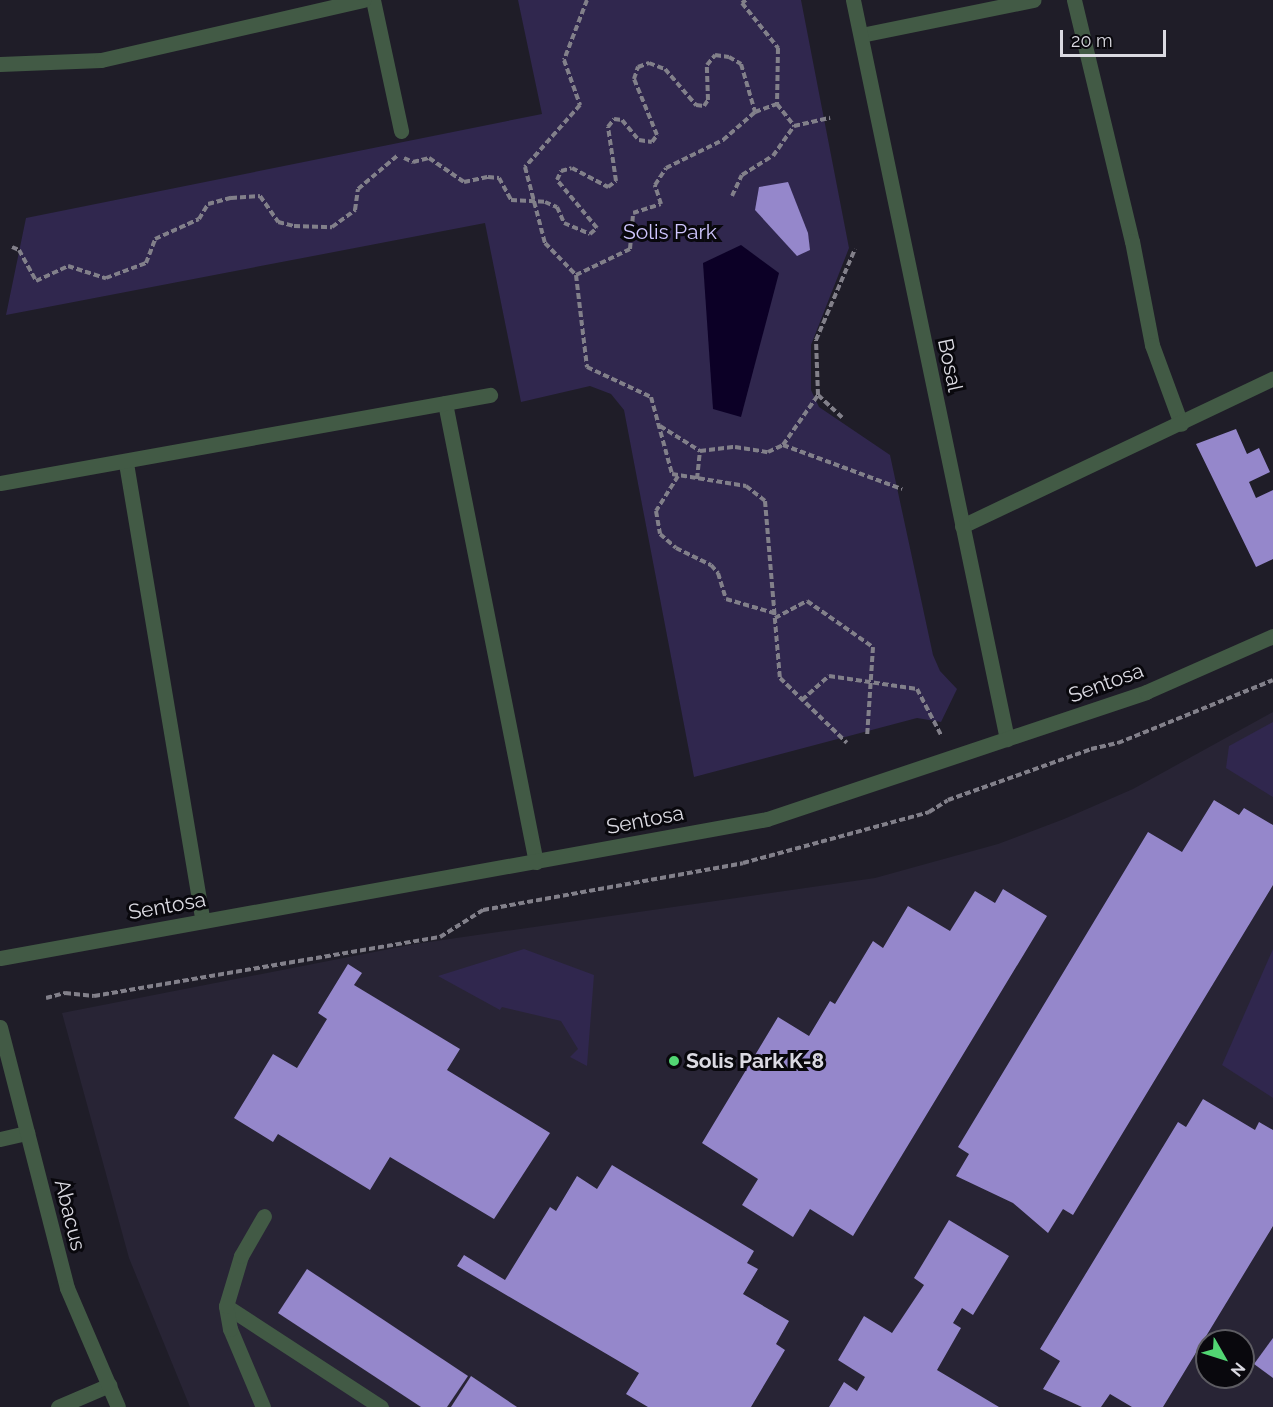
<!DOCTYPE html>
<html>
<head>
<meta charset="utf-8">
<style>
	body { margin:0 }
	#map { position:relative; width:1273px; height:1407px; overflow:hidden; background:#1f1d28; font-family:Raleway,sans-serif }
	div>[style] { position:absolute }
	.built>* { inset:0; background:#282435 }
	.green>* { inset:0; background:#30274e }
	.water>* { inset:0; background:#0c0026 }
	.building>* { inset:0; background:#9587cb }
	.path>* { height:4px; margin-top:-2px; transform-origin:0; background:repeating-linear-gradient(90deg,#82808a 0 6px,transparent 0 9px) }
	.lane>* { height:15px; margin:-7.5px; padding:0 7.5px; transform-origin:7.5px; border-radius:7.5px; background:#425a45 }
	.street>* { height:15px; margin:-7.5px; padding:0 7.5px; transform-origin:7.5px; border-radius:7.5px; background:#425a45 }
	.dots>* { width:16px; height:16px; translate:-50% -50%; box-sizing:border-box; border:3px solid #09080d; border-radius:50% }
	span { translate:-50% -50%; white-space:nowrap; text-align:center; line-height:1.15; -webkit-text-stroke:6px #09080d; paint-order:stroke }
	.park-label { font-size:21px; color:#cfc6fe }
	.street-label { font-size:21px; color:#dbdae2 }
	.poi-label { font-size:21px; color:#dbdae2; font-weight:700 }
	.left { translate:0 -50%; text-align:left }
	.north { position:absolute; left:1195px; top:1329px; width:60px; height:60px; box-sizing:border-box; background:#09080d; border:2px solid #5d5c62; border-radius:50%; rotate:129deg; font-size:16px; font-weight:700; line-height:24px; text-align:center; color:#dbdae2 }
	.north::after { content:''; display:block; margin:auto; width:21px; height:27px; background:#52d673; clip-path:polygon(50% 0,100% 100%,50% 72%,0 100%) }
	.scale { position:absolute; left:1060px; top:30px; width:106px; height:27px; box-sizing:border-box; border:3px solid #dbdae2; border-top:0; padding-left:8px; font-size:18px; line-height:21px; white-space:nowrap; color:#dbdae2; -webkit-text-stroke:4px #09080d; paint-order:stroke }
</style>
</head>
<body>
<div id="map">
	<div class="built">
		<div style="clip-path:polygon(evenodd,1273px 712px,1273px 1407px,190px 1407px,129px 1258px,62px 1013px,415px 944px,875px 878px,998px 844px,1064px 819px,1133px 789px,1273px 712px,1207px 1341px,1243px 1341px,1243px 1377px,1207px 1377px,1207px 1341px)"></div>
	</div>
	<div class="green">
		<div style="clip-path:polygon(518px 0,801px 0,849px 248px,811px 345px,811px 390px,819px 407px,890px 455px,933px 655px,940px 671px,957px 689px,941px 722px,917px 718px,694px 777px,624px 410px,611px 394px,590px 386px,521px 402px,485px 223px,6px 315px,26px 218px,542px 114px)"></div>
		<div style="clip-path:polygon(1273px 722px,1273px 797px,1226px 768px,1229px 746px)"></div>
		<div style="clip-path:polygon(524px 949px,594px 975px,587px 1066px,570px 1057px,578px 1049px,561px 1021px,502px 1007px,500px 1010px,438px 976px)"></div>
		<div style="clip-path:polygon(1273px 949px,1273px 1098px,1222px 1065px)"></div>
	</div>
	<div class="water">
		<div style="clip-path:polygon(741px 245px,779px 273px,741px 417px,713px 409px,703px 263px)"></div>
	</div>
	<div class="building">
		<div style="clip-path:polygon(788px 182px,808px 233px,810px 250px,797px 256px,755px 210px,759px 187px)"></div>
		<div style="clip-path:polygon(1236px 429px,1247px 454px,1259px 448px,1270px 472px,1249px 482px,1256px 498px,1273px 490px,1273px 559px,1256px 567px,1196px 444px)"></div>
		<div style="clip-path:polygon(1214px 800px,1239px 815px,1244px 808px,1273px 825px,1273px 885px,1073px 1215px,1063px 1209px,1048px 1233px,1013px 1203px,956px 1176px,969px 1154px,958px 1147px,1148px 832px,1182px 852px)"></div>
		<div style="clip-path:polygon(1003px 889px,1047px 916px,853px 1236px,810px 1209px,793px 1237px,742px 1205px,758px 1179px,702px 1143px,778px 1017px,809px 1036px,830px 1001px,835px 1004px,873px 941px,883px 948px,908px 906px,950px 931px,975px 891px,995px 903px)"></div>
		<div style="clip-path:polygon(348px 964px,362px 973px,354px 985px,460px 1049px,447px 1070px,550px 1133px,494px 1219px,390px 1157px,370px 1190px,278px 1134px,273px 1142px,234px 1118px,273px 1054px,297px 1068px,327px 1019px,318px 1013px)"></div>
		<div style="clip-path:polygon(1203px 1099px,1255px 1130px,1259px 1122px,1273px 1130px,1273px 1226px,1163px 1407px,1132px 1407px,1110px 1394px,1101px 1407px,1082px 1407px,1043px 1389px,1060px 1361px,1040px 1349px,1178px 1122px,1186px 1127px)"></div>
		<div style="clip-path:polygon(612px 1165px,754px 1251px,747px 1263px,758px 1269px,743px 1294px,789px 1321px,776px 1344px,785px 1350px,751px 1407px,648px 1407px,626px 1394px,639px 1373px,457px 1266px,464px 1255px,505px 1280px,550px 1207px,556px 1211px,577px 1176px,597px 1189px)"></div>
		<div style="clip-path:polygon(949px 1220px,1009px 1256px,973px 1315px,962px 1308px,953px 1323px,961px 1328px,937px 1370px,999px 1407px,829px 1407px,844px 1382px,857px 1391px,865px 1377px,838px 1360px,864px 1316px,892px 1333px,924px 1285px,914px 1278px)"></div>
		<div style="clip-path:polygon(307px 1269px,468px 1376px,447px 1407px,421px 1407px,278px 1313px)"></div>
		<div style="clip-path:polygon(1273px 1338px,1273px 1378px,1254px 1364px)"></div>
		<div style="clip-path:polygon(471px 1376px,517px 1407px,451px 1407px)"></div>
	</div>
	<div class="path">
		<div style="left:587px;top:0;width:64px;rotate:111deg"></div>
		<div style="left:564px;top:60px;width:48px;rotate:70.4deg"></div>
		<div style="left:580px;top:105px;width:83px;rotate:131.6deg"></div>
		<div style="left:525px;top:167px;width:79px;rotate:75.3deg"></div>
		<div style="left:545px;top:243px;width:45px;rotate:45.9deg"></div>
		<div style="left:576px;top:275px;width:93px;rotate:83.2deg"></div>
		<div style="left:587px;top:367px;width:71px;rotate:25.1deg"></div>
		<div style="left:651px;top:397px;width:80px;rotate:74.7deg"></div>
		<div style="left:672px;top:474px;width:75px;rotate:9.2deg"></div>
		<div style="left:746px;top:486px;width:24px;rotate:38deg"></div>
		<div style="left:765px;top:501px;width:178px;rotate:85.2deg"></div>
		<div style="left:780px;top:678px;width:93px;rotate:44.1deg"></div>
		<div style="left:746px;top:0;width:5px;rotate:143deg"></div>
		<div style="left:742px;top:3px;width:58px;rotate:51.3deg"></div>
		<div style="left:778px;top:48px;width:56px;rotate:91deg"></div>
		<div style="left:404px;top:158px;width:10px;rotate:24deg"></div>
		<div style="left:413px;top:162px;width:16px;rotate:-14deg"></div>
		<div style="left:429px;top:158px;width:42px;rotate:34.4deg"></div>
		<div style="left:464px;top:182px;width:25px;rotate:-12deg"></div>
		<div style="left:488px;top:177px;width:11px;rotate:5deg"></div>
		<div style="left:499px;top:178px;width:25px;rotate:61deg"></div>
		<div style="left:511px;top:200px;width:34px;rotate:3deg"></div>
		<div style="left:545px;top:202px;width:13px;rotate:23deg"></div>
		<div style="left:557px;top:207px;width:17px;rotate:66deg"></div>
		<div style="left:564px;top:223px;width:28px;rotate:23deg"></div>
		<div style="left:590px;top:234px;width:9px;rotate:-41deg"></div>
		<div style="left:597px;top:228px;width:62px;rotate:-129.8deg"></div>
		<div style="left:557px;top:180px;width:10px;rotate:-66deg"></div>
		<div style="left:561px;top:171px;width:11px;rotate:-15deg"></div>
		<div style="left:572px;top:168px;width:41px;rotate:27.8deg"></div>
		<div style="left:608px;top:187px;width:10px;rotate:-37deg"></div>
		<div style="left:616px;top:181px;width:55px;rotate:-98.4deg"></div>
		<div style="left:608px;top:127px;width:10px;rotate:-53deg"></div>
		<div style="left:614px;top:119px;width:8px;rotate:7deg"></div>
		<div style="left:622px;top:120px;width:26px;rotate:50deg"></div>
		<div style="left:639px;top:140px;width:13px;rotate:9deg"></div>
		<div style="left:652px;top:142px;width:9px;rotate:-54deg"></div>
		<div style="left:657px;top:135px;width:61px;rotate:-112.3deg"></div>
		<div style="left:634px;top:79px;width:13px;rotate:-72deg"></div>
		<div style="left:638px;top:67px;width:12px;rotate:-20deg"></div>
		<div style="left:649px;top:63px;width:17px;rotate:21deg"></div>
		<div style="left:665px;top:69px;width:48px;rotate:49.3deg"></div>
		<div style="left:696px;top:105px;width:8px;rotate:7deg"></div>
		<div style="left:704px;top:106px;width:7px;rotate:-56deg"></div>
		<div style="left:708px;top:100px;width:35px;rotate:-92deg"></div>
		<div style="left:707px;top:65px;width:13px;rotate:-51deg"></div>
		<div style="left:715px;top:55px;width:14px;rotate:8deg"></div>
		<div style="left:729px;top:57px;width:14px;rotate:30deg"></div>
		<div style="left:741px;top:64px;width:50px;rotate:73.7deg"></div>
		<div style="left:755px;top:112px;width:23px;rotate:-20deg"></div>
		<div style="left:777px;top:104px;width:28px;rotate:52deg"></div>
		<div style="left:794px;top:126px;width:37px;rotate:-13deg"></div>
		<div style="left:732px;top:196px;width:23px;rotate:-65deg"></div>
		<div style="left:742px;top:175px;width:36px;rotate:-32deg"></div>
		<div style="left:773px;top:156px;width:37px;rotate:-55deg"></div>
		<div style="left:12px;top:247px;width:8px;rotate:23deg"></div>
		<div style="left:19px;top:250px;width:35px;rotate:61deg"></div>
		<div style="left:36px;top:281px;width:35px;rotate:-25deg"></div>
		<div style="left:68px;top:266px;width:40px;rotate:18deg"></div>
		<div style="left:106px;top:278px;width:43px;rotate:-20.6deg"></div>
		<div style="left:146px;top:263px;width:26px;rotate:-69deg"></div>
		<div style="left:155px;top:239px;width:48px;rotate:-24.4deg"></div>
		<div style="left:199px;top:219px;width:17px;rotate:-59deg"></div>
		<div style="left:208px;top:204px;width:24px;rotate:-15deg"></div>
		<div style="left:231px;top:198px;width:29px;rotate:-4deg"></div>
		<div style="left:260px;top:196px;width:32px;rotate:55deg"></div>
		<div style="left:278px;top:222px;width:16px;rotate:14deg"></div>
		<div style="left:294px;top:226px;width:38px;rotate:2deg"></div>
		<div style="left:332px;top:227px;width:29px;rotate:-36deg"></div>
		<div style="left:355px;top:210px;width:21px;rotate:-82deg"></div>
		<div style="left:358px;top:189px;width:51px;rotate:-40.2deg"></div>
		<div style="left:576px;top:275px;width:60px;rotate:-25.7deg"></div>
		<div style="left:630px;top:249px;width:36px;rotate:-85deg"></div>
		<div style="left:633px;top:213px;width:29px;rotate:-18deg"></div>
		<div style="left:661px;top:204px;width:20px;rotate:-108deg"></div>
		<div style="left:655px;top:185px;width:20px;rotate:-57deg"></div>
		<div style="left:666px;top:168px;width:64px;rotate:-26.2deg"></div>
		<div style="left:723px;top:140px;width:43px;rotate:-41.2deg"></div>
		<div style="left:818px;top:395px;width:33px;rotate:43deg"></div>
		<div style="left:660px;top:426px;width:47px;rotate:32deg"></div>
		<div style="left:700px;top:451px;width:35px;rotate:-7deg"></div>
		<div style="left:735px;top:447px;width:33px;rotate:9deg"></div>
		<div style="left:768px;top:452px;width:17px;rotate:-25deg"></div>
		<div style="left:783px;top:445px;width:61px;rotate:-55deg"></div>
		<div style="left:818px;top:395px;width:55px;rotate:-92.1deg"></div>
		<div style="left:816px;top:340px;width:99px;rotate:-66.8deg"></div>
		<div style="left:783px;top:445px;width:127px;rotate:20.3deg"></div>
		<div style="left:678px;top:476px;width:41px;rotate:122.2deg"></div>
		<div style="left:656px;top:511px;width:23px;rotate:80deg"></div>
		<div style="left:660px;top:534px;width:21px;rotate:41deg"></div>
		<div style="left:676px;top:548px;width:39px;rotate:26deg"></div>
		<div style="left:711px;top:565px;width:11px;rotate:49deg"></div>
		<div style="left:718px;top:573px;width:27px;rotate:73deg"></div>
		<div style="left:726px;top:599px;width:50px;rotate:16.3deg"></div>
		<div style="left:697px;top:479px;width:28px;rotate:-84deg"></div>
		<div style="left:775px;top:618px;width:36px;rotate:-28deg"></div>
		<div style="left:807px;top:601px;width:80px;rotate:34.9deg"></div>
		<div style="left:873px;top:647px;width:90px;rotate:93.8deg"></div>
		<div style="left:802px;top:700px;width:36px;rotate:-42deg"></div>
		<div style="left:829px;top:676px;width:89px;rotate:8.4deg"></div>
		<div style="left:917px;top:689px;width:52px;rotate:62.4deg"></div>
		<div style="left:46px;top:998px;width:20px;rotate:-15deg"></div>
		<div style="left:65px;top:993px;width:29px;rotate:6deg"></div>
		<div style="left:94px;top:996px;width:351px;rotate:-9.7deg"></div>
		<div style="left:440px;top:937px;width:51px;rotate:-32.1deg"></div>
		<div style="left:483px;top:910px;width:264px;rotate:-10.2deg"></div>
		<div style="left:743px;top:863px;width:193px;rotate:-15.3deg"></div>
		<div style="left:929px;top:812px;width:22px;rotate:-32deg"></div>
		<div style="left:948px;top:800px;width:152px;rotate:-19.6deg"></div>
		<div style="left:1091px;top:749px;width:28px;rotate:-13deg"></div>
		<div style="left:1118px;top:743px;width:167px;rotate:-22.1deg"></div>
	</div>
	<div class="lane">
		<div style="left:373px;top:0;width:134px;rotate:77.9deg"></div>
		<div style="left:1074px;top:0;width:248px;rotate:76.5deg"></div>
		<div style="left:1132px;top:241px;width:106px;rotate:79.1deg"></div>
		<div style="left:1152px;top:345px;width:84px;rotate:69.8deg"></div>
		<div style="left:861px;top:35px;width:176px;rotate:-11.5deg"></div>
		<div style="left:0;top:64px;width:101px;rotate:-2.3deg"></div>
		<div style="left:101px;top:60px;width:269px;rotate:-12.9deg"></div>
		<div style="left:445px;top:403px;width:468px;rotate:78.8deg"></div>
		<div style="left:126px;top:463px;width:464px;rotate:80.5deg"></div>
		<div style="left:0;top:483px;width:498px;rotate:-10.2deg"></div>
		<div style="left:962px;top:526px;width:344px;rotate:-25.4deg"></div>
		<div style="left:0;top:1139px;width:28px;rotate:-13deg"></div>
		<div style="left:226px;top:1306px;width:185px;rotate:33.1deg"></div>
		<div style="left:58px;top:1407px;width:56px;rotate:-23.3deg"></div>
		<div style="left:263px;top:1407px;width:85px;rotate:-112.9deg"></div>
		<div style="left:230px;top:1329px;width:23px;rotate:-100deg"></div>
		<div style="left:226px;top:1306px;width:52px;rotate:-73.3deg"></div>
		<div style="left:241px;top:1256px;width:46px;rotate:-60.1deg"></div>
	</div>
	<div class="street">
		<div style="left:853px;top:0;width:755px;rotate:78.23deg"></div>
		<div style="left:0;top:958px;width:779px;rotate:-10.27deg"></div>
		<div style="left:767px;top:819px;width:400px;rotate:-18.5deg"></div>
		<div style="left:1146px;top:692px;width:139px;rotate:-23.8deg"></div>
		<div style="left:0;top:1027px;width:269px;rotate:75.6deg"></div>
		<div style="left:67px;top:1288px;width:129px;rotate:66.8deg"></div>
	</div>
	<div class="dots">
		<div style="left:674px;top:1061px;background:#52d673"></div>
	</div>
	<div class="park-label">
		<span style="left:670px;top:232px">Solis Park</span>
	</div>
	<div class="street-label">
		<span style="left:950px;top:365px;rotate:78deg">Bosal</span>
		<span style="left:1106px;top:683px;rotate:-20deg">Sentosa</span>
		<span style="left:645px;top:820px;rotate:-11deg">Sentosa</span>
		<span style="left:167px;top:906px;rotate:-10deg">Sentosa</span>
		<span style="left:70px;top:1215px;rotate:76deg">Abacus</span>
	</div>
	<div class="poi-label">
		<span class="left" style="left:686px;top:1061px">Solis Park K-8</span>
	</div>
	<div class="north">N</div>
	<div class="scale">20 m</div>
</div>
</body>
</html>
